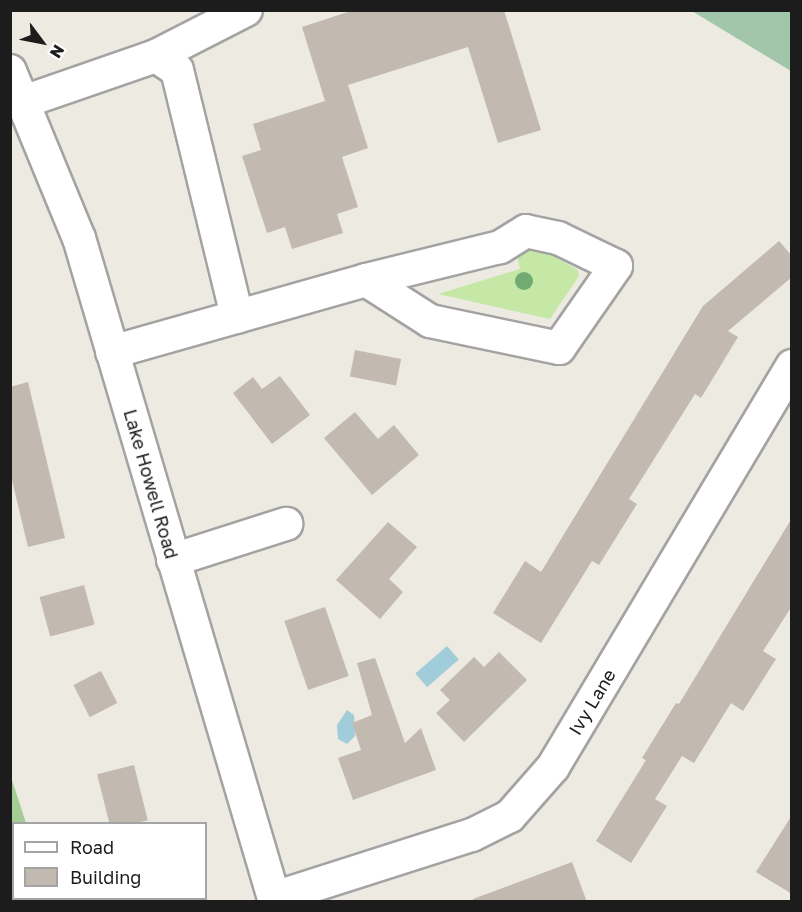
<!DOCTYPE html>
<html>
<head>
<meta charset="utf-8">
<style>
	body { margin:0 }
	#map { position:relative; width:802px; height:912px; overflow:hidden; background:#edeae1; font-family:"Golos Text",sans-serif }
	div>[style] { position:absolute }
	.grass>* { inset:0; background:#c5e8a6 }
	.forest>* { inset:0; background:#a4cd95 }
	.cemetery>* { inset:0; background:#a2c6a9 }
	.water>* { inset:0; background:#a1cddb; transform-origin:0 0 }
	.building>* { inset:0; background:#c2b9b1; transform-origin:0 0 }
	.roads { filter:drop-shadow(2px 0 #a3a3a3) drop-shadow(-2px 0 #a3a3a3) drop-shadow(0 2px #a3a3a3) drop-shadow(0 -2px #a3a3a3) }
	.minor>* { height:32px; margin:-16px; padding:0 16px; transform-origin:16px; border-radius:16px; background:#fff }
	.trees>* { width:18px; height:18px; margin:-9px; border-radius:50%; background:#71ab72 }
	span { translate:-50% -50%; white-space:nowrap; text-align:center; line-height:1.15; -webkit-text-stroke:5px #fff; paint-order:stroke }
	.street-label { font-size:18px; color:#1c1c1c }
	.frame { position:absolute; inset:0; border:12px solid #1c1c1c; pointer-events:none }
	.legend { position:absolute; left:12px; top:822px; width:195px; height:78px; box-sizing:border-box; background:#fff; border:2px solid #a4a4a4; margin:0; padding:8px 10px; list-style:none; font-size:18px; color:#1c1c1c }
	.legend li { display:flex; align-items:center; gap:12px; height:30px }
	.legend b { width:30px; border:2px solid #a4a4a4 }
	.north { position:absolute; left:12px; top:12px; width:60px; height:60px; -webkit-text-stroke:4px #fff; paint-order:stroke; rotate:122deg; font-size:16px; font-weight:700; line-height:24px; text-align:center; color:#1c1c1c }
	.north::after { content:''; display:block; margin:auto; width:21px; height:27px; background:#1c1c1c; clip-path:polygon(50% 0,100% 100%,50% 72%,0 100%) }
</style>
</head>
<body>
<div id="map">
	<div class="grass">
		<div style="clip-path:polygon(529px 242px,578px 270px,579px 276px,550px 319px,438px 294px,520px 269px,515px 246px)"></div>
	</div>
	<div class="forest">
		<div style="clip-path:polygon(10px 774px,26px 823px,14px 824px,14px 898px,50px 901px,11px 901px)"></div>
	</div>
	<div class="cemetery">
		<div style="clip-path:polygon(692px 11px,791px 11px,791px 71px)"></div>
	</div>
	<div class="water">
		<div style="left:447px;top:646px;width:18px;height:42px;rotate:49deg"></div>
		<div style="clip-path:polygon(347px 710px,354px 715px,355px 736px,347px 744px,338px 739px,337px 725px)"></div>
	</div>
	<div class="building">
		<div style="clip-path:polygon(354px 10px,504px 10px,541px 130px,498px 143px,468px 47px,348px 85px,368px 148px,342px 157px,358px 207px,337px 214px,343px 233px,292px 249px,285px 227px,267px 233px,242px 156px,261px 150px,253px 124px,325px 101px,302px 27px)"></div>
		<div style="clip-path:polygon(779px 241px,792px 256px,792px 277px,728px 331px,738px 337px,701px 398px,695px 394px,629px 499px,637px 504px,599px 565px,592px 561px,541px 643px,493px 613px,525px 561px,541px 572px,703px 306px)"></div>
		<div style="left:355px;top:350px;width:47px;height:27px;rotate:11deg"></div>
		<div style="clip-path:polygon(280px 376px,310px 415px,272px 444px,233px 393px,253px 377px,262px 389px)"></div>
		<div style="clip-path:polygon(28px 382px,65px 538px,28px 547px,10px 472px,10px 387px)"></div>
		<div style="clip-path:polygon(355px 412px,378px 439px,394px 425px,419px 455px,372px 495px,324px 438px)"></div>
		<div style="clip-path:polygon(792px 518px,792px 606px,763px 651px,776px 659px,743px 711px,731px 703px,694px 763px,682px 756px,655px 799px,667px 806px,631px 863px,596px 841px,646px 760px,642px 758px,676px 703px,679px 704px)"></div>
		<div style="clip-path:polygon(388px 522px,417px 547px,389px 579px,403px 592px,380px 619px,336px 580px)"></div>
		<div style="left:84px;top:585px;width:41px;height:46px;rotate:75deg"></div>
		<div style="left:325px;top:607px;width:73px;height:43px;rotate:71deg"></div>
		<div style="clip-path:polygon(499px 652px,527px 680px,464px 742px,436px 713px,450px 700px,440px 690px,474px 657px,484px 667px)"></div>
		<div style="clip-path:polygon(375px 658px,405px 743px,421px 728px,436px 770px,353px 800px,338px 758px,361px 750px,352px 723px,372px 715px,357px 663px)"></div>
		<div style="left:101px;top:671px;width:36px;height:31px;rotate:63deg"></div>
		<div style="left:134px;top:765px;width:57px;height:38px;rotate:76deg"></div>
		<div style="clip-path:polygon(792px 815px,792px 894px,756px 872px)"></div>
		<div style="clip-path:polygon(572px 862px,587px 902px,473px 902px,473px 899px)"></div>
	</div>
	<div class="roads">
		<div class="minor">
			<div style="left:156px;top:56px;width:101px;rotate:-27.1deg"></div>
			<div style="left:10px;top:71px;width:181px;rotate:67.6deg"></div>
			<div style="left:79px;top:238px;width:692px;rotate:73.55deg"></div>
			<div style="left:23px;top:102px;width:141px;rotate:-19.1deg"></div>
			<div style="left:156px;top:56px;width:25px;rotate:34deg"></div>
			<div style="left:177px;top:70px;width:254px;rotate:76.3deg"></div>
			<div style="left:112px;top:352px;width:264px;rotate:-15.8deg"></div>
			<div style="left:366px;top:280px;width:76px;rotate:32.6deg"></div>
			<div style="left:430px;top:321px;width:132px;rotate:11.8deg"></div>
			<div style="left:559px;top:348px;width:100px;rotate:-55.2deg"></div>
			<div style="left:616px;top:266px;width:64px;rotate:-154.2deg"></div>
			<div style="left:558px;top:238px;width:33px;rotate:-168deg"></div>
			<div style="left:526px;top:231px;width:31px;rotate:148deg"></div>
			<div style="left:500px;top:247px;width:138px;rotate:166.2deg"></div>
			<div style="left:173px;top:560px;width:119px;rotate:-17.7deg"></div>
			<div style="left:274px;top:898px;width:208px;rotate:-17.7deg"></div>
			<div style="left:472px;top:835px;width:42px;rotate:-26.6deg"></div>
			<div style="left:510px;top:816px;width:65px;rotate:-48.7deg"></div>
			<div style="left:553px;top:767px;width:467px;rotate:-59.2deg"></div>
		</div>
	</div>
	<div class="trees">
		<div style="left:524px;top:281px"></div>
	</div>
	<div class="street-label">
		<span style="left:151px;top:484px;rotate:74deg">Lake Howell Road</span>
		<span style="left:592px;top:702px;rotate:-59deg">Ivy Lane</span>
	</div>
	<div class="frame"></div>
	<ul class="legend">
	<li><b style="height:8px;background:#fff"></b>Road</li>
	<li><b style="height:16px;background:#c2b9b1"></b>Building</li>
	</ul>
	<div class="north">N</div>
</div>
</body>
</html>
